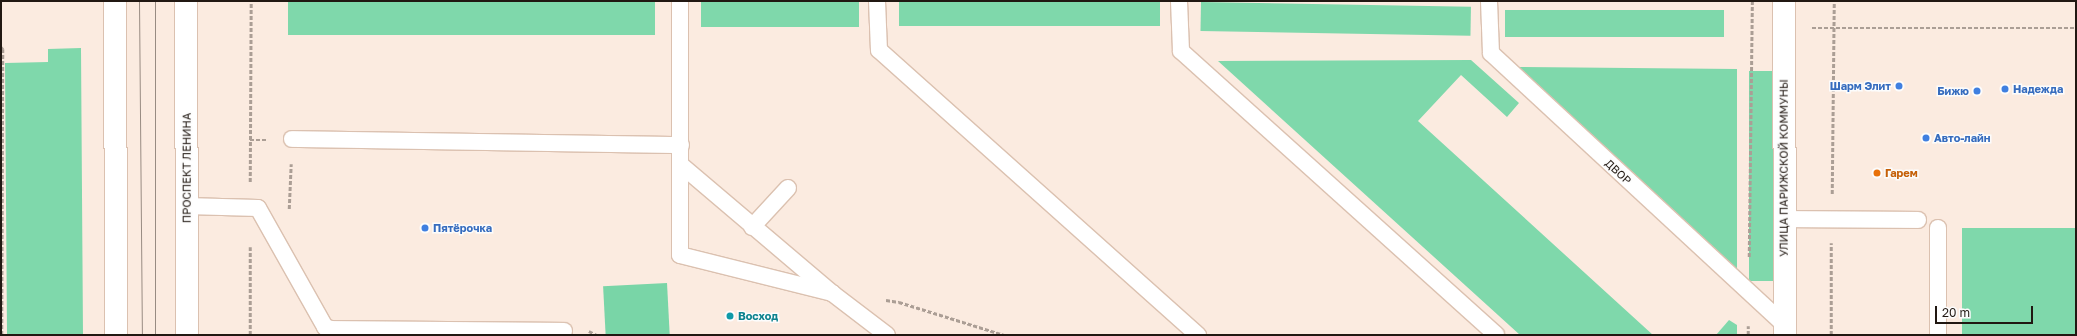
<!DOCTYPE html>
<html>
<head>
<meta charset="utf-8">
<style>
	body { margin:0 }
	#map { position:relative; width:2077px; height:336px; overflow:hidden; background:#fbebe0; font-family:"Golos Text",sans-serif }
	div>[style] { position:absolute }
	.green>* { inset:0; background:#7fd8ab; transform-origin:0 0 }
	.forest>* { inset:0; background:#79d5a7; transform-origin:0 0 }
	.path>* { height:2.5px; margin-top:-1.25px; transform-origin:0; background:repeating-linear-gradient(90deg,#ab9e95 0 4px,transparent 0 6px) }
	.roads { filter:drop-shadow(1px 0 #dbc1b0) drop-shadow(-1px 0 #dbc1b0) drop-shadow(0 1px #dbc1b0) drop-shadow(0 -1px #dbc1b0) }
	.lane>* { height:16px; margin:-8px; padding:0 8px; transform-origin:8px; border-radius:8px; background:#fff }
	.street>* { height:22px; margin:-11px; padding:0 11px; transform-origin:11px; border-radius:11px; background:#fff }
	.highway>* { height:22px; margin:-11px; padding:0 11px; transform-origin:11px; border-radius:11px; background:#fff }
	.tram>* { height:1px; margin:-0.5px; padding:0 0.5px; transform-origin:0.5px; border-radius:0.5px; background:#988b82 }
	.dots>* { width:11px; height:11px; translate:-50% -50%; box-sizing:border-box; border:2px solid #fcfcfc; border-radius:50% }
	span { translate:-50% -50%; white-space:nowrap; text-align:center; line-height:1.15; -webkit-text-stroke:3px #fcfcfc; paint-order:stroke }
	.shop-label { font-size:11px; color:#366cbe; font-weight:700 }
	.right { translate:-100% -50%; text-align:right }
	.left { translate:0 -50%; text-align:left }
	.street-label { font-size:11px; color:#211812 }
	.food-label { font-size:11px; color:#c56008; font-weight:700 }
	.culture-label { font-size:11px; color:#0d838f; font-weight:700 }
	.frame { position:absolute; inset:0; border:2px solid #211812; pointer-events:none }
	.scale { position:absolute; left:1935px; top:306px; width:98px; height:18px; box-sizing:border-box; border:2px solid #211812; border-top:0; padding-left:5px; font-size:12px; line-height:14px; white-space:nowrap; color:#211812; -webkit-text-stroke:3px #fcfcfc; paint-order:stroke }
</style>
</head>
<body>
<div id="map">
	<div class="green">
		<div style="left:288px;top:1px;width:367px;height:34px"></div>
		<div style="left:701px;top:1px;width:158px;height:26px"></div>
		<div style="left:899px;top:1px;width:261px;height:25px"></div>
		<div style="left:1201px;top:2px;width:270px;height:29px;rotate:1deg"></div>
		<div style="left:1724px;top:10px;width:27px;height:219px;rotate:90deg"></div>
		<div style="clip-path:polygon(81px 48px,83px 335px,7px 335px,5px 63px,48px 62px,48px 49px)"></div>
		<div style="clip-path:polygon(1471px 60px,1519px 103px,1507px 117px,1461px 75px,1418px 121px,1653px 335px,1520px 335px,1218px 61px)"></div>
		<div style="clip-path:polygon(1515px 67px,1737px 69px,1737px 270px)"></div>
		<div style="left:1749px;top:71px;width:24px;height:210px"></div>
		<div style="left:1962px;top:228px;width:114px;height:107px"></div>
		<div style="clip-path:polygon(1729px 320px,1737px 325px,1737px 335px,1716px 335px)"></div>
	</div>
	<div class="forest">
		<div style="left:667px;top:283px;width:52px;height:64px;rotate:87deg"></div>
	</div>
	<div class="path">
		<div style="left:1812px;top:28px;width:264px"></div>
		<div style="left:1px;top:47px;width:3px;rotate:45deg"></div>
		<div style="left:3px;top:49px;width:286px;rotate:90.2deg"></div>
		<div style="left:250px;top:140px;width:18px"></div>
		<div style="left:250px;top:182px;width:181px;rotate:-89.7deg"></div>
		<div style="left:1832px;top:194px;width:193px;rotate:-89.4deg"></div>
		<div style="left:289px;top:209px;width:45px;rotate:-87.5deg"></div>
		<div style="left:1749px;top:257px;width:256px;rotate:-89.3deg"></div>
		<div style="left:886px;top:300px;width:13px;rotate:9deg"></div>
		<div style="left:899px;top:302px;width:110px;rotate:17.4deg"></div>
		<div style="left:589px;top:331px;width:9px;rotate:27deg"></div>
		<div style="left:250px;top:335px;width:88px;rotate:-90deg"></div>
		<div style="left:1748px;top:335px;width:9px;rotate:-90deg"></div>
		<div style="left:1831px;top:335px;width:92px;rotate:-90deg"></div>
	</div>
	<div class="roads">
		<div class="lane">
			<div style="left:680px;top:1px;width:254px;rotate:90deg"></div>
			<div style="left:680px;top:255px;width:157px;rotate:14deg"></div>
			<div style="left:877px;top:1px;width:49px;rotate:87.7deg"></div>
			<div style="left:879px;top:50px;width:428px;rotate:41.8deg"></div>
			<div style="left:1179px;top:1px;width:50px;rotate:87.7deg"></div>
			<div style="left:1181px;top:51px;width:424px;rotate:42deg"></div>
			<div style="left:1489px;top:1px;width:52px;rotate:87.8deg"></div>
			<div style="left:1491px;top:53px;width:401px;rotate:42.8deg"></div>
			<div style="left:292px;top:139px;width:389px;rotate:0.9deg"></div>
			<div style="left:681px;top:165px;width:198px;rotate:40.3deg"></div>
			<div style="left:832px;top:293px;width:69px;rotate:37.4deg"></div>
			<div style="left:186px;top:206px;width:72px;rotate:1.6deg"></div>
			<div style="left:258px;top:208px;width:137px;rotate:60.6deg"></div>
			<div style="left:325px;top:327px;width:6px;rotate:18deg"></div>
			<div style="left:331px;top:329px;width:233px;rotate:0.5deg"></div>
			<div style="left:1784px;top:219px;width:134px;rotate:0.4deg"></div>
			<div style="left:752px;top:227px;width:53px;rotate:-47.3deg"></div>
			<div style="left:1938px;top:335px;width:107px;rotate:-90deg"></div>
		</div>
		<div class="street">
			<div style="left:1784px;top:1px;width:334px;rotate:89.8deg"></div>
		</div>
		<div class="highway">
			<div style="left:115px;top:1px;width:334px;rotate:89.8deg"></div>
			<div style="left:186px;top:1px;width:334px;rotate:89.8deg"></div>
		</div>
	</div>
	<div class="tram">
		<div style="left:139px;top:1px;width:334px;rotate:89.5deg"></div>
		<div style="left:155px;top:1px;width:334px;rotate:90deg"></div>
	</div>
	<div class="dots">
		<div style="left:1899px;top:86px;background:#3f7fe0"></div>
		<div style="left:2005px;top:89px;background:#3f7fe0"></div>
		<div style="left:1977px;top:91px;background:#3f7fe0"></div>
		<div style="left:1926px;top:138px;background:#3f7fe0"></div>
		<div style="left:1877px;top:173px;background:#e8710a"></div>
		<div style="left:425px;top:228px;background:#3f7fe0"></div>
		<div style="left:730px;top:316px;background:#0f9aa8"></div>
	</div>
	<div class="shop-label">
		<span class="right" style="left:1891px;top:86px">Шарм Элит</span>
		<span class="left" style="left:2013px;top:89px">Надежда</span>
		<span class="right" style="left:1969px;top:91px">Бижю</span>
		<span class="left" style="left:1934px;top:138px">Авто-лайн</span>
		<span class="left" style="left:433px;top:228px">Пятёрочка</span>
	</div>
	<div class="street-label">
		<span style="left:187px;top:168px;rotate:-90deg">ПРОСПЕКТ ЛЕНИНА</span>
		<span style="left:1784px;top:168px;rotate:-90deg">УЛИЦА ПАРИЖСКОЙ КОММУНЫ</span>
		<span style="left:1618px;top:172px;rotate:43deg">ДВОР</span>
	</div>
	<div class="food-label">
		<span class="left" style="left:1885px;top:173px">Гарем</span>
	</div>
	<div class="culture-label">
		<span class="left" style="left:738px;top:316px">Восход</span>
	</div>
	<div class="frame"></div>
	<div class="scale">20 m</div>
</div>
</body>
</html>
